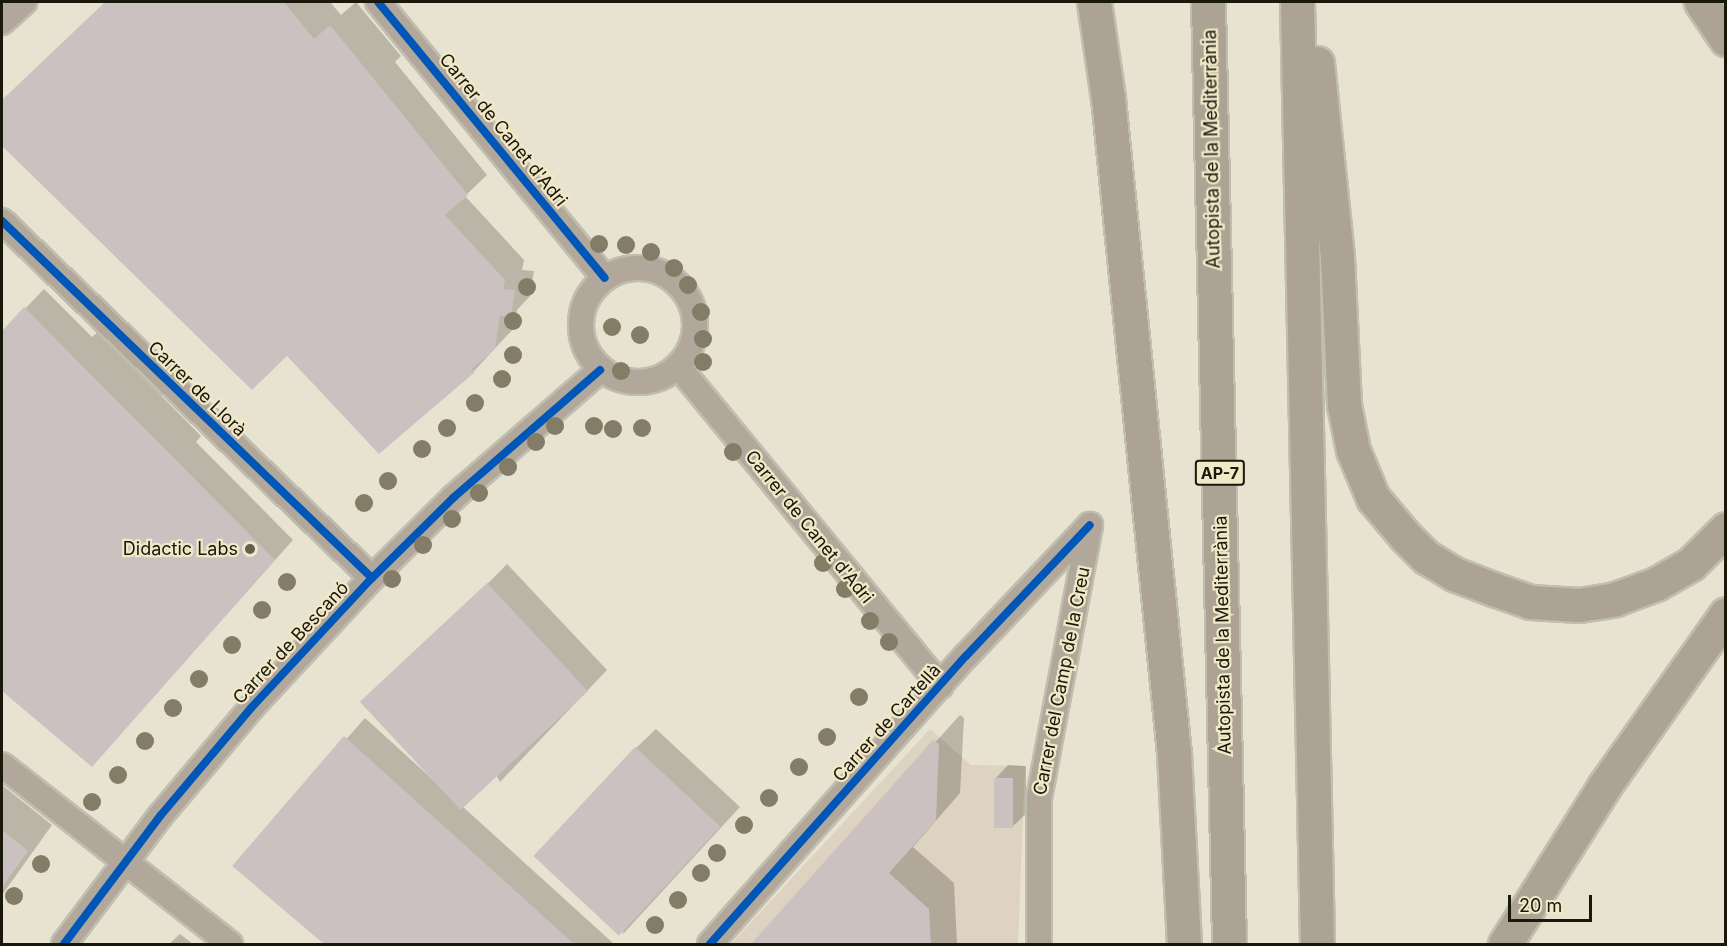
<!DOCTYPE html>
<html>
<head>
<meta charset="utf-8">
<style>
	body { margin:0 }
	#map { position:relative; width:1727px; height:946px; overflow:hidden; background:#e8e3d1; font-family:Inter,sans-serif }
	div>[style] { position:absolute }
	.industrial>* { inset:0; background:#ded3c1 }
	.shadow>* { inset:0; background:#0003 }
	.building>* { inset:0; background:#ccc1c1; transform-origin:0 0 }
	.roads { filter:drop-shadow(2px 0 #c1bdaf) drop-shadow(-2px 0 #c1bdaf) drop-shadow(0 2px #c1bdaf) drop-shadow(0 -2px #c1bdaf) }
	.minor>* { height:24px; margin:-12px; padding:0 12px; transform-origin:12px; border-radius:12px; background:#b1a79a }
	.minor>.ring { margin:-12px; padding:0; box-sizing:content-box; background:none; border:24px solid #b1a79a; border-radius:50% }
	.motorway>* { height:33px; margin:-16.5px; padding:0 16.5px; transform-origin:16.5px; border-radius:16.5px; background:#aca394 }
	.cycleway>* { height:8px; margin:-4px; padding:0 4px; transform-origin:4px; border-radius:4px; background:#0057b8 }
	.trees>* { width:18px; height:18px; margin:-9px; border-radius:50%; background:#837c66 }
	.dots>* { width:16px; height:16px; translate:-50% -50%; box-sizing:border-box; border:3px solid #f1e8c8; border-radius:50% }
	span { translate:-50% -50%; white-space:nowrap; text-align:center; line-height:1.15; -webkit-text-stroke:4.5px #f1e8c8; paint-order:stroke }
	.shield-label span { padding:2px 4px; background:#f1e8c8; border:2px solid; border-radius:4px; -webkit-text-stroke-width:0 }
	.shield-label { font-size:16px; color:#1a170b; font-weight:700 }
	.street-label { font-size:18px; color:#1a170b }
	.poi-label { font-size:18px; color:#1a170b }
	.right { translate:-100% -50%; text-align:right }
	.frame { position:absolute; inset:0; border:3px solid #1a170b; pointer-events:none }
	.scale { position:absolute; left:1508px; top:895px; width:84px; height:27px; box-sizing:border-box; border:3px solid #1a170b; border-top:0; padding-left:8px; font-size:18px; line-height:21px; white-space:nowrap; color:#1a170b; -webkit-text-stroke:4px #f1e8c8; paint-order:stroke }
</style>
</head>
<body>
<div id="map">
	<div class="industrial">
		<div style="clip-path:polygon(930px 729px,971px 765px,1025px 766px,1018px 944px,731px 944px)"></div>
	</div>
	<div class="shadow">
		<div style="clip-path:polygon(106px 2px,330px 2px,341px 15px,356px 2px,401px 56px,395px 62px,487px 175px,465px 196px,524px 260px,522px 270px,534px 271px,530px 296px,517px 310px,514px 328px,474px 371px,287px 355px,252px 387px,2px 144px,2px 101px)"></div>
		<div style="clip-path:polygon(44px 289px,92px 337px,98px 332px,201px 436px,196px 442px,293px 540px,92px 765px,2px 689px,2px 333px)"></div>
		<div style="clip-path:polygon(507px 564px,607px 670px,500px 782px,426px 646px)"></div>
		<div style="clip-path:polygon(960px 715px,964px 718px,960px 793px,913px 847px,954px 883px,957px 944px,753px 944px)"></div>
		<div style="clip-path:polygon(365px 718px,614px 944px,326px 944px,234px 866px)"></div>
		<div style="clip-path:polygon(656px 729px,740px 807px,623px 934px,636px 748px)"></div>
		<div style="clip-path:polygon(1008px 765px,1026px 766px,1026px 814px,1012px 827px,995px 779px)"></div>
		<div style="clip-path:polygon(2px 785px,52px 825px,2px 895px)"></div>
		<div style="clip-path:polygon(180px 934px,193px 944px,169px 944px)"></div>
	</div>
	<div class="building">
		<div style="clip-path:polygon(105px 2px,284px 2px,314px 39px,330px 25px,468px 195px,445px 215px,505px 280px,503px 289px,515px 290px,511px 317px,500px 316px,495px 349px,472px 369px,475px 372px,379px 454px,287px 356px,252px 390px,2px 146px,2px 100px)"></div>
		<div style="clip-path:polygon(24px 307px,275px 560px,92px 767px,2px 691px,2px 331px)"></div>
		<div style="left:487px;top:583px;width:148px;height:174px;rotate:47deg"></div>
		<div style="clip-path:polygon(344px 736px,574px 944px,324px 944px,232px 866px)"></div>
		<div style="clip-path:polygon(933px 740px,939px 744px,936px 820px,889px 873px,929px 909px,931px 944px,751px 944px)"></div>
		<div style="left:635px;top:747px;width:117px;height:149px;rotate:43deg"></div>
		<div style="left:994px;top:778px;width:19px;height:50px"></div>
		<div style="clip-path:polygon(2px 830px,28px 851px,2px 887px)"></div>
	</div>
	<div class="roads">
		<div class="minor">
			<div style="left:378px;top:2px;width:357px;rotate:50.6deg"></div>
			<div style="left:2px;top:22px;width:30px;rotate:-42deg"></div>
			<div style="left:2px;top:221px;width:514px;rotate:43.98deg"></div>
			<div class="ring" style="left:581px;top:268px;width:90px;height:90px"></div>
			<div style="left:678px;top:366px;width:414px;rotate:50.6deg"></div>
			<div style="left:2px;top:765px;width:290px;rotate:38.1deg"></div>
			<div style="left:64px;top:944px;width:161px;rotate:-53.1deg"></div>
			<div style="left:161px;top:815px;width:140px;rotate:-49.9deg"></div>
			<div style="left:251px;top:708px;width:178px;rotate:-47.1deg"></div>
			<div style="left:372px;top:578px;width:114px;rotate:-44.6deg"></div>
			<div style="left:453px;top:498px;width:195px;rotate:-41deg"></div>
			<div style="left:710px;top:944px;width:385px;rotate:-48.4deg"></div>
			<div style="left:966px;top:656px;width:180px;rotate:-46.6deg"></div>
			<div style="left:1039px;top:944px;width:146px;rotate:-90deg"></div>
			<div style="left:1039px;top:798px;width:278px;rotate:-79.4deg"></div>
		</div>
		<div class="motorway">
			<div style="left:1094px;top:2px;width:97px;rotate:81.7deg"></div>
			<div style="left:1108px;top:98px;width:658px;rotate:84.25deg"></div>
			<div style="left:1174px;top:753px;width:191px;rotate:87deg"></div>
			<div style="left:1208px;top:2px;width:942px;rotate:88.72deg"></div>
			<div style="left:1297px;top:2px;width:942px;rotate:88.78deg"></div>
			<div style="left:1701px;top:2px;width:45px;rotate:56deg"></div>
			<div style="left:1317px;top:63px;width:195px;rotate:84.1deg"></div>
			<div style="left:1337px;top:257px;width:148px;rotate:87.3deg"></div>
			<div style="left:1344px;top:405px;width:46px;rotate:78.7deg"></div>
			<div style="left:1353px;top:450px;width:52px;rotate:67.4deg"></div>
			<div style="left:1373px;top:498px;width:50px;rotate:49.9deg"></div>
			<div style="left:1405px;top:536px;width:30px;rotate:45deg"></div>
			<div style="left:1426px;top:557px;width:33px;rotate:31deg"></div>
			<div style="left:1454px;top:574px;width:45px;rotate:20.9deg"></div>
			<div style="left:1496px;top:590px;width:37px;rotate:19deg"></div>
			<div style="left:1531px;top:602px;width:48px;rotate:3.6deg"></div>
			<div style="left:1579px;top:605px;width:36px;rotate:-9deg"></div>
			<div style="left:1615px;top:599px;width:44px;rotate:-20.1deg"></div>
			<div style="left:1656px;top:584px;width:40px;rotate:-29.7deg"></div>
			<div style="left:1691px;top:564px;width:49px;rotate:-45deg"></div>
			<div style="left:1505px;top:944px;width:188px;rotate:-57.8deg"></div>
			<div style="left:1605px;top:785px;width:209px;rotate:-54.7deg"></div>
		</div>
	</div>
	<div class="cycleway">
		<div style="left:378px;top:2px;width:357px;rotate:50.6deg"></div>
		<div style="left:2px;top:221px;width:514px;rotate:43.98deg"></div>
		<div style="left:64px;top:944px;width:161px;rotate:-53.1deg"></div>
		<div style="left:161px;top:815px;width:140px;rotate:-49.9deg"></div>
		<div style="left:251px;top:708px;width:178px;rotate:-47.1deg"></div>
		<div style="left:372px;top:578px;width:114px;rotate:-44.6deg"></div>
		<div style="left:453px;top:498px;width:195px;rotate:-41deg"></div>
		<div style="left:710px;top:944px;width:385px;rotate:-48.4deg"></div>
		<div style="left:966px;top:656px;width:180px;rotate:-46.6deg"></div>
	</div>
	<div class="trees">
		<div style="left:599px;top:244px"></div>
		<div style="left:626px;top:245px"></div>
		<div style="left:651px;top:252px"></div>
		<div style="left:674px;top:268px"></div>
		<div style="left:688px;top:285px"></div>
		<div style="left:527px;top:287px"></div>
		<div style="left:701px;top:312px"></div>
		<div style="left:513px;top:321px"></div>
		<div style="left:612px;top:327px"></div>
		<div style="left:640px;top:335px"></div>
		<div style="left:703px;top:339px"></div>
		<div style="left:513px;top:355px"></div>
		<div style="left:703px;top:362px"></div>
		<div style="left:621px;top:371px"></div>
		<div style="left:502px;top:379px"></div>
		<div style="left:475px;top:403px"></div>
		<div style="left:555px;top:426px"></div>
		<div style="left:594px;top:426px"></div>
		<div style="left:447px;top:428px"></div>
		<div style="left:642px;top:428px"></div>
		<div style="left:613px;top:429px"></div>
		<div style="left:536px;top:442px"></div>
		<div style="left:422px;top:449px"></div>
		<div style="left:733px;top:452px"></div>
		<div style="left:508px;top:467px"></div>
		<div style="left:388px;top:481px"></div>
		<div style="left:479px;top:493px"></div>
		<div style="left:364px;top:503px"></div>
		<div style="left:452px;top:519px"></div>
		<div style="left:423px;top:545px"></div>
		<div style="left:823px;top:563px"></div>
		<div style="left:392px;top:579px"></div>
		<div style="left:287px;top:582px"></div>
		<div style="left:845px;top:589px"></div>
		<div style="left:262px;top:610px"></div>
		<div style="left:870px;top:621px"></div>
		<div style="left:889px;top:642px"></div>
		<div style="left:232px;top:645px"></div>
		<div style="left:199px;top:679px"></div>
		<div style="left:859px;top:697px"></div>
		<div style="left:173px;top:708px"></div>
		<div style="left:827px;top:737px"></div>
		<div style="left:145px;top:741px"></div>
		<div style="left:799px;top:767px"></div>
		<div style="left:118px;top:775px"></div>
		<div style="left:769px;top:798px"></div>
		<div style="left:92px;top:802px"></div>
		<div style="left:744px;top:825px"></div>
		<div style="left:717px;top:853px"></div>
		<div style="left:41px;top:864px"></div>
		<div style="left:701px;top:873px"></div>
		<div style="left:14px;top:896px"></div>
		<div style="left:678px;top:900px"></div>
		<div style="left:655px;top:925px"></div>
	</div>
	<div class="dots">
		<div style="left:250px;top:549px;background:#625e50"></div>
	</div>
	<div class="shield-label">
		<span style="left:1220px;top:473px">AP-7</span>
	</div>
	<div class="street-label">
		<span style="left:503px;top:130px;rotate:51deg">Carrer de Canet d'Adri</span>
		<span style="left:1212px;top:149px;rotate:-91deg">Autopista de la Mediterrània</span>
		<span style="left:197px;top:389px;rotate:44deg">Carrer de Llorà</span>
		<span style="left:809px;top:527px;rotate:51deg">Carrer de Canet d'Adri</span>
		<span style="left:1223px;top:635px;rotate:-91deg">Autopista de la Mediterrània</span>
		<span style="left:291px;top:643px;rotate:-47deg">Carrer de Bescanó</span>
		<span style="left:1062px;top:681px;rotate:-79deg">Carrer del Camp de la Creu</span>
		<span style="left:887px;top:723px;rotate:-48deg">Carrer de Cartellà</span>
	</div>
	<div class="poi-label">
		<span class="right" style="left:238px;top:549px">Didactic Labs</span>
	</div>
	<div class="frame"></div>
	<div class="scale">20 m</div>
</div>
</body>
</html>
